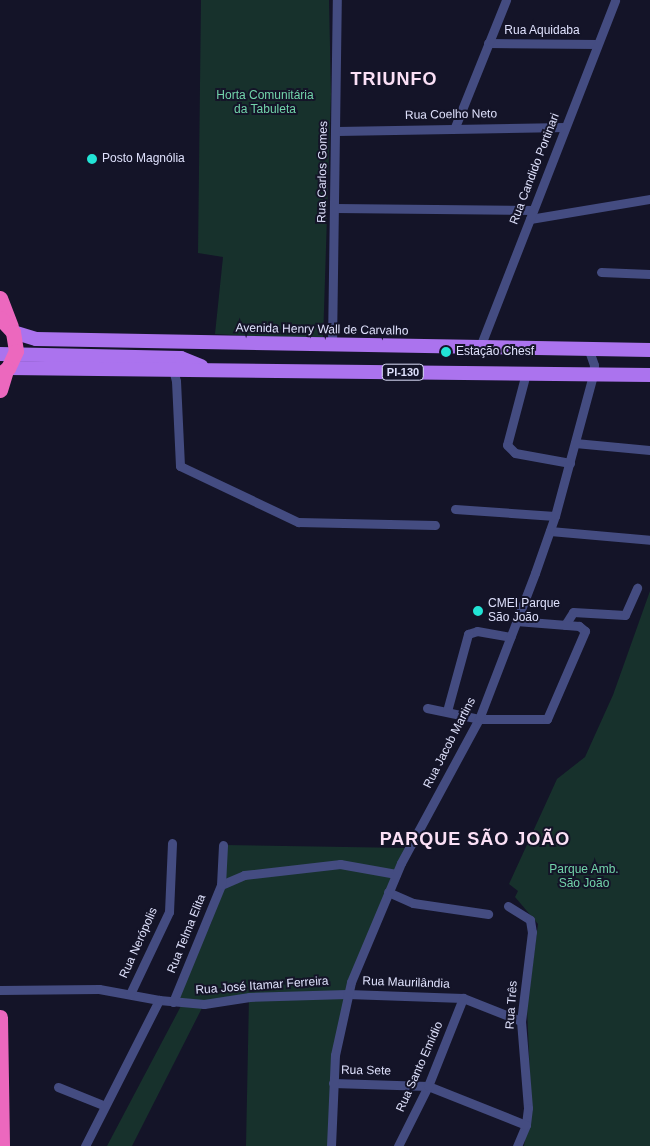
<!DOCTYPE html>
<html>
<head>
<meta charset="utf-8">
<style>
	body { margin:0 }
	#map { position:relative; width:650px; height:1146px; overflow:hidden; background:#141428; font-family:Helvetica,sans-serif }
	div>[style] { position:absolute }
	.green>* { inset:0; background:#17312c }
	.street>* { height:9px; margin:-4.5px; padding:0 4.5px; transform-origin:4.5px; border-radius:4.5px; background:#444c81 }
	.primary>* { height:14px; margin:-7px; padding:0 7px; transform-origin:7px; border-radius:7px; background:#ab73ee }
	.highway>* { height:15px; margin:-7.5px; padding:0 7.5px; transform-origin:7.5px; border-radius:7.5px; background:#ec68be }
	.dots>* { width:14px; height:14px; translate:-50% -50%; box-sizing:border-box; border:2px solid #141428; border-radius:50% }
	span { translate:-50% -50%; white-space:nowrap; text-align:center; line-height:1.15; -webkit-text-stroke:4px #141428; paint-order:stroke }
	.shield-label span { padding:1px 4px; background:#141428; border:1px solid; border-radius:4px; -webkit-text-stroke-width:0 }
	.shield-label { font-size:11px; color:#dee0fb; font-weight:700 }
	.street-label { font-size:12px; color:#dee0fb }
	.park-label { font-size:12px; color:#72d3aa }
	.poi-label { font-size:12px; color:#dee0fb }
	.left { translate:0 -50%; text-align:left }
	.district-label { font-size:18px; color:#fbe0f6; font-weight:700; letter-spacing:1px }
</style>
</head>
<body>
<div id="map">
	<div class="green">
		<div style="clip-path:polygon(201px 0,329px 0,331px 94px,323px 340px,215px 334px,223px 257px,198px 253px)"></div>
		<div style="clip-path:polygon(650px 591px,650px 1146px,524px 1146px,531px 1100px,527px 1008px,538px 924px,515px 897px,518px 891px,509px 884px,557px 779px,585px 757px,613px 695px)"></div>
		<div style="clip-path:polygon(225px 845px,407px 848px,343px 1009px,330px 1146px,246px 1146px,249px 997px,204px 1004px,132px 1146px,107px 1146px,181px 1006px,173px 1002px,211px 923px,218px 897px)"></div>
	</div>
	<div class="street">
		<div style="left:488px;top:43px;width:109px;rotate:0.5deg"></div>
		<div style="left:455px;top:127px;width:137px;rotate:-68.1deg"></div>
		<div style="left:337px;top:131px;width:228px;rotate:-1deg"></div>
		<div style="left:335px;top:208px;width:198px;rotate:0.6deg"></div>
		<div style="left:530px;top:219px;width:122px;rotate:-9.5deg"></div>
		<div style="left:601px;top:272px;width:49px;rotate:2.3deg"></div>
		<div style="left:332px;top:345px;width:345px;rotate:-89.2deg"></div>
		<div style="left:480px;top:347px;width:372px;rotate:-68.7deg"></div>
		<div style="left:173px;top:369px;width:12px;rotate:76deg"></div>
		<div style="left:176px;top:381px;width:85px;rotate:87.3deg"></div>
		<div style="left:180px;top:466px;width:131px;rotate:25.4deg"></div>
		<div style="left:298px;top:522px;width:137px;rotate:1.3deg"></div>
		<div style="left:526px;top:373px;width:74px;rotate:104.8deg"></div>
		<div style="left:507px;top:445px;width:11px;rotate:45deg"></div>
		<div style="left:515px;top:453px;width:56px;rotate:10.3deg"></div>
		<div style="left:575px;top:443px;width:75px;rotate:5.3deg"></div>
		<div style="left:455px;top:509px;width:100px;rotate:4deg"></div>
		<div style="left:550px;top:531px;width:100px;rotate:5.1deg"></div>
		<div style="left:565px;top:625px;width:15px;rotate:-58deg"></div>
		<div style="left:573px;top:612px;width:52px;rotate:3.3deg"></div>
		<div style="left:625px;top:615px;width:30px;rotate:-66deg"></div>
		<div style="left:427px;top:708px;width:53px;rotate:11.9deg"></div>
		<div style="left:479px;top:719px;width:68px"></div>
		<div style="left:547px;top:719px;width:96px;rotate:-66.6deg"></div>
		<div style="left:585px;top:631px;width:8px;rotate:-140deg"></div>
		<div style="left:579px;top:626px;width:63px;rotate:-175.5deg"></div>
		<div style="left:447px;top:711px;width:80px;rotate:-74.7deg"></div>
		<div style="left:468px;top:634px;width:9px;rotate:-18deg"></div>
		<div style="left:477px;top:631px;width:34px;rotate:10deg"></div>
		<div style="left:221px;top:885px;width:25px;rotate:-23deg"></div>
		<div style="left:244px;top:875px;width:97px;rotate:-6.5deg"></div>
		<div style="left:340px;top:864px;width:57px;rotate:10.1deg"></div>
		<div style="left:388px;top:892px;width:27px;rotate:24deg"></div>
		<div style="left:413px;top:903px;width:76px;rotate:8.3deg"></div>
		<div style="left:508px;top:906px;width:26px;rotate:32deg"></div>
		<div style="left:530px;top:920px;width:12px;rotate:81deg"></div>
		<div style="left:532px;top:932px;width:90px;rotate:97deg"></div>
		<div style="left:521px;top:1021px;width:87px;rotate:85.4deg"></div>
		<div style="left:528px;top:1108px;width:17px;rotate:97deg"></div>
		<div style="left:526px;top:1125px;width:23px;rotate:113deg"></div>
		<div style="left:0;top:990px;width:99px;rotate:-0.6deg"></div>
		<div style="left:99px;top:989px;width:61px;rotate:10.4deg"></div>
		<div style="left:159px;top:1000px;width:45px;rotate:5.1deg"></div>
		<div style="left:204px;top:1004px;width:46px;rotate:-8.8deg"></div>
		<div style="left:249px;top:997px;width:98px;rotate:-1.8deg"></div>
		<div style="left:347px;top:994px;width:116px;rotate:2deg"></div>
		<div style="left:463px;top:998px;width:62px;rotate:21.6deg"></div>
		<div style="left:130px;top:994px;width:91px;rotate:-64.6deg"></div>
		<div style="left:169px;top:912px;width:69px;rotate:-87.5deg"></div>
		<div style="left:173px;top:1002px;width:126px;rotate:-67.7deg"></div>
		<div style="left:221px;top:885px;width:40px;rotate:-87.1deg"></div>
		<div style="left:333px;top:1083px;width:95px;rotate:1.8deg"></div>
		<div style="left:428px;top:1086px;width:105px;rotate:21.7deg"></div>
		<div style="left:58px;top:1087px;width:48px;rotate:21.8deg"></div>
		<div style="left:85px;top:1146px;width:164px;rotate:-63.1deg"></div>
		<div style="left:331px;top:1146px;width:91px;rotate:-87.5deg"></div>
		<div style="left:335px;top:1055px;width:75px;rotate:-77.6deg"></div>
		<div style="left:351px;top:982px;width:129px;rotate:-67.2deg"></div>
		<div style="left:401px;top:863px;width:164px;rotate:-61.6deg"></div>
		<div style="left:479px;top:719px;width:156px;rotate:-69deg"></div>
		<div style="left:535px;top:573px;width:60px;rotate:-70.7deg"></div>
		<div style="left:555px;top:516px;width:146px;rotate:-74.9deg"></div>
		<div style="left:593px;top:375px;width:10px;rotate:-84deg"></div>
		<div style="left:594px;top:365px;width:18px;rotate:-109deg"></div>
		<div style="left:398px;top:1146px;width:67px;rotate:-63.4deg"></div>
		<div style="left:428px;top:1086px;width:95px;rotate:-68.3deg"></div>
	</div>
	<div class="primary">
		<div style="left:13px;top:332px;width:24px;rotate:17deg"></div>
		<div style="left:36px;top:339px;width:614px;rotate:1.03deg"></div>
		<div style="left:0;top:354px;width:181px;rotate:1.3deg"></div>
		<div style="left:181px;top:358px;width:22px;rotate:22deg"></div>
		<div style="left:8px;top:368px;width:642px;rotate:0.62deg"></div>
	</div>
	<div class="highway">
		<div style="left:0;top:298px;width:30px;rotate:69deg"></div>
		<div style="left:0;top:318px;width:19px;rotate:47deg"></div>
		<div style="left:13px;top:332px;width:19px;rotate:81deg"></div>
		<div style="left:16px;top:351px;width:19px;rotate:115deg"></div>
		<div style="left:8px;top:368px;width:10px;rotate:143deg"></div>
		<div style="left:0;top:390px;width:21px;rotate:-73deg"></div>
		<div style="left:0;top:1017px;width:129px;rotate:89.1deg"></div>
	</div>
	<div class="dots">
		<div style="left:92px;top:159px;background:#22e4d6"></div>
		<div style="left:446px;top:352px;background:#22e4d6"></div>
		<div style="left:478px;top:611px;background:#22e4d6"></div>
	</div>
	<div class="shield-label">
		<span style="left:403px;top:372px">PI-130</span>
	</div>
	<div class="street-label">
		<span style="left:542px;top:31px">Rua Aquidaba</span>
		<span style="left:451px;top:115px;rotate:-1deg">Rua Coelho Neto</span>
		<span style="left:535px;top:169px;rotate:-69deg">Rua Candido Portinari</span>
		<span style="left:323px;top:172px;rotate:-89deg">Rua Carlos Gomes</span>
		<span style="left:322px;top:330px;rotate:1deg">Avenida Henry Wall de Carvalho</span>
		<span style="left:450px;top:743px;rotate:-63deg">Rua Jacob Martins</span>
		<span style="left:187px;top:934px;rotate:-68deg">Rua Telma Elita</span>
		<span style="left:139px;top:943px;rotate:-66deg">Rua Nerópolis</span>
		<span style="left:406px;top:983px;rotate:2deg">Rua Maurilândia</span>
		<span style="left:262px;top:986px;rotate:-4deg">Rua José Itamar Ferreira</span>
		<span style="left:512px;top:1005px;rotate:-86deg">Rua Três</span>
		<span style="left:420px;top:1067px;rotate:-66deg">Rua Santo Emídio</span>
		<span style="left:366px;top:1071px;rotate:1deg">Rua Sete</span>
	</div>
	<div class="park-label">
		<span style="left:265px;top:103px">Horta Comunitária<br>da Tabuleta</span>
		<span style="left:584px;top:877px">Parque Amb.<br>São João</span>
	</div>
	<div class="poi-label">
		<span class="left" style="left:102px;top:159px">Posto Magnólia</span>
		<span class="left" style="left:456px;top:352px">Estação Chesf</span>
		<span class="left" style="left:488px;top:611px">CMEI Parque<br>São João</span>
	</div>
	<div class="district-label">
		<span style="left:394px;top:79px">TRIUNFO</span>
		<span style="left:475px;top:839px">PARQUE SÃO JOÃO</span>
	</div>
</div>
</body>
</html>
